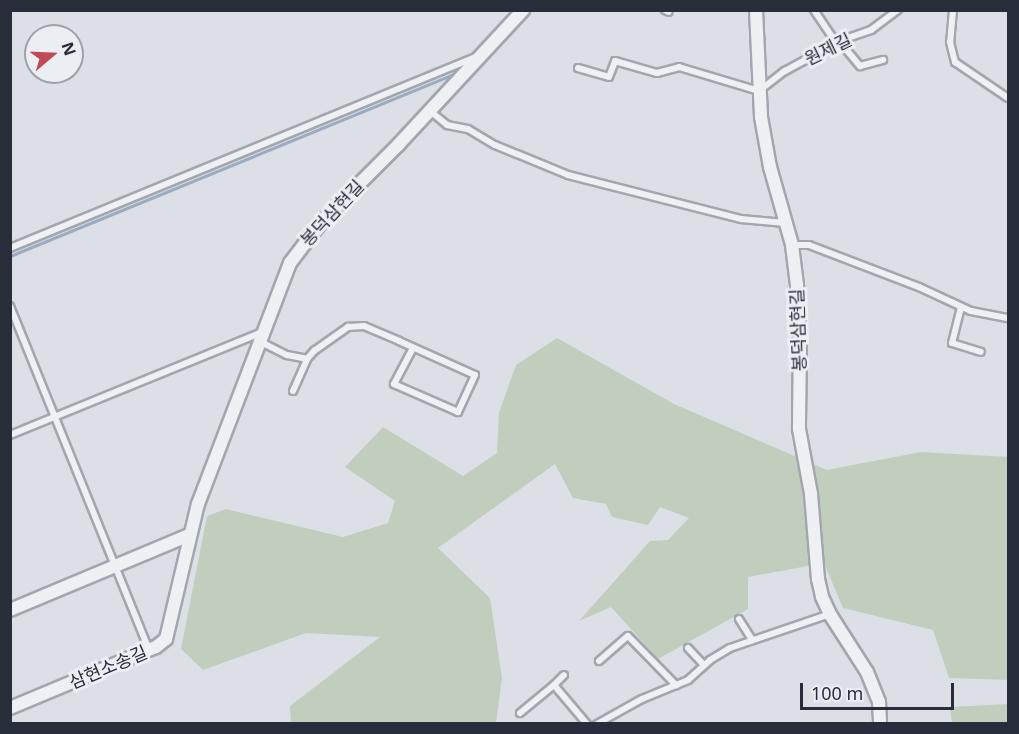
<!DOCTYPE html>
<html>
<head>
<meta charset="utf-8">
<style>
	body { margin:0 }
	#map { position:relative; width:1019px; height:734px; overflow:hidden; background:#dcdfe5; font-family:"Noto Sans","Noto Sans KR",sans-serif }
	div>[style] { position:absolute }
	.green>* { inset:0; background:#c1cebe }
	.stream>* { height:3px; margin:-1.5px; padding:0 1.5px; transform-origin:1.5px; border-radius:1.5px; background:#9aabc2 }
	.roads { filter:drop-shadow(2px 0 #a2a6ae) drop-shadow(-2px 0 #a2a6ae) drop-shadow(0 2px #a2a6ae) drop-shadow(0 -2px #a2a6ae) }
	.service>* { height:6px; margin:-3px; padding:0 3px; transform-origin:3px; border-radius:3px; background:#eef0f4 }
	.minor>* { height:12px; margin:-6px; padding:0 6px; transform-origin:6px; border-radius:6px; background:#eef0f4 }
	span { translate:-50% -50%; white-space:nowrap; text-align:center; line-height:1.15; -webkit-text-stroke:6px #ebeef3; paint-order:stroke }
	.street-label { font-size:18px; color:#272d3a }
	.frame { position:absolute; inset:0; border:12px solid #272d3a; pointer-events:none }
	.north { position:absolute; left:24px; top:24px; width:60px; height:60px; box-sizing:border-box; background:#ebeef3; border:2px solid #9da1a9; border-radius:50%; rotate:71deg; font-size:16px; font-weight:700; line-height:24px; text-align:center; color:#272d3a }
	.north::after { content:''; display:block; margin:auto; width:21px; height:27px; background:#c04b56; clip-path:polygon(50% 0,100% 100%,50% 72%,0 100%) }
	.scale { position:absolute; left:800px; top:683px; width:154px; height:27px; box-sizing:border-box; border:3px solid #272d3a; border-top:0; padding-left:8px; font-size:18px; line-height:21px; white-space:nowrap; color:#272d3a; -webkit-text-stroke:4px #ebeef3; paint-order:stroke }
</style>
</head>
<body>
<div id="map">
	<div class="green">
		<div style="clip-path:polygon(557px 338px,674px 404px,827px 470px,921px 452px,1008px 457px,1008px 680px,949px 678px,933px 630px,843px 608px,824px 563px,748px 577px,748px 609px,658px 659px,611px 607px,579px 621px,650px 541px,668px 540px,689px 518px,660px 507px,648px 525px,612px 517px,606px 504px,573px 498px,555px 464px,438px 548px,490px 598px,502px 678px,496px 723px,291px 723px,290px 706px,380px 637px,306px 633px,203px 670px,181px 649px,207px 516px,226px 509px,343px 537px,388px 523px,395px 501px,345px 467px,383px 427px,463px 476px,497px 453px,499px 413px,516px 365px)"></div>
		<div style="clip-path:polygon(1008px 704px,1008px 723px,952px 723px,950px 707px)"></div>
	</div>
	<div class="stream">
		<div style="left:10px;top:256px;width:480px;rotate:-22.3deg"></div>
	</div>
	<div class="roads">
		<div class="service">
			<div style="left:665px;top:10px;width:4px;rotate:27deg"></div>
			<div style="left:814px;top:10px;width:40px;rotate:56deg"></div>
			<div style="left:953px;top:10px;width:32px;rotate:95deg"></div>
			<div style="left:950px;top:42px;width:21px;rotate:76deg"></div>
			<div style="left:955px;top:62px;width:64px;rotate:34.2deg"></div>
			<div style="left:839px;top:41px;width:33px;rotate:50deg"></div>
			<div style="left:860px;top:66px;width:24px;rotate:-15deg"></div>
			<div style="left:578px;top:68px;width:32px;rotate:16deg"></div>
			<div style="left:609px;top:77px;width:17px;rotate:-69deg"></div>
			<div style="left:615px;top:61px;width:44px;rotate:15.9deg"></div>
			<div style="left:657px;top:73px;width:23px;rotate:-15deg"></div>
			<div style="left:679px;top:67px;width:84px;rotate:16.7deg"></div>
			<div style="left:759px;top:91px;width:33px;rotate:-38deg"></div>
			<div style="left:785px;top:71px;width:65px;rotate:-28.5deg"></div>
			<div style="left:842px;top:40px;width:31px;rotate:-19deg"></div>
			<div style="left:871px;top:30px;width:34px;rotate:-37deg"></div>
			<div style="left:430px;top:111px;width:22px;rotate:39deg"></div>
			<div style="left:447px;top:125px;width:21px;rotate:11deg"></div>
			<div style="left:468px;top:129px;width:31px;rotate:31deg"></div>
			<div style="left:495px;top:145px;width:79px;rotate:22.3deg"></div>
			<div style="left:568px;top:175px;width:179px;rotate:14.3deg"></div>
			<div style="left:741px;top:219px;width:44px;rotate:5.2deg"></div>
			<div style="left:792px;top:245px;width:17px"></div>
			<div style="left:809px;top:245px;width:118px;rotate:20.9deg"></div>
			<div style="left:919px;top:287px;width:57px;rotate:24.8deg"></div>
			<div style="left:971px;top:311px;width:38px;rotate:11deg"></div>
			<div style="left:10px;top:248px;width:504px;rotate:-22.29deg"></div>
			<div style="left:10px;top:306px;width:371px;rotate:68deg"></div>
			<div style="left:961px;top:307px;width:37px;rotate:104deg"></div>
			<div style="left:952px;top:343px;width:30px;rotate:17deg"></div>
			<div style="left:261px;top:342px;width:29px;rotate:27deg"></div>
			<div style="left:287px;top:355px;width:20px;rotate:11deg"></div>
			<div style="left:307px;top:359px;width:11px;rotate:-49deg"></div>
			<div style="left:314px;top:351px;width:42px;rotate:-35.2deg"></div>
			<div style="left:348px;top:327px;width:16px;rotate:-4deg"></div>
			<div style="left:364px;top:326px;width:38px;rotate:23deg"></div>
			<div style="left:399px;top:341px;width:83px;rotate:24.1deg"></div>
			<div style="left:475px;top:375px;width:41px;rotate:114.7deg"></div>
			<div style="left:458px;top:412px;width:70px;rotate:-156.4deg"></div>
			<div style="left:394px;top:384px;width:41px;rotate:-62.2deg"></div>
			<div style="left:293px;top:391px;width:35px;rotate:-66deg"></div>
			<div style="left:10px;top:435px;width:273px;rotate:-22.2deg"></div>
			<div style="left:739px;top:619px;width:25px;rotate:58deg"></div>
			<div style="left:688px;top:648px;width:23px;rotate:47deg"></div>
			<div style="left:599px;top:661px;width:38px;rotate:-41deg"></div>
			<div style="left:628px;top:636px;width:69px;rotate:45.6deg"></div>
			<div style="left:554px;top:685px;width:14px;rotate:-45deg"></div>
			<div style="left:520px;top:713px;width:44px;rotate:-39.5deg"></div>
			<div style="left:554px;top:685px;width:51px;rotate:49.8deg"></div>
			<div style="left:597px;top:724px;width:51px;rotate:-29.1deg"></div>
			<div style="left:642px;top:699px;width:50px;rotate:-22.4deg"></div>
			<div style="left:688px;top:680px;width:30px;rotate:-42deg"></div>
			<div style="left:710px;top:660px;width:23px;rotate:-31deg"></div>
			<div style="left:730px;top:648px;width:106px;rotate:-18.8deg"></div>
		</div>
		<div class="minor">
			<div style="left:756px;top:10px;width:107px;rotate:87.3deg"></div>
			<div style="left:761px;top:117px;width:51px;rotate:79.8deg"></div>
			<div style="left:770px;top:167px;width:81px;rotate:74.2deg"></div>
			<div style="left:792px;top:245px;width:40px;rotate:82.9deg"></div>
			<div style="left:797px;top:285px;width:56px;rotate:86.9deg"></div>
			<div style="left:800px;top:341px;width:88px;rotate:90.7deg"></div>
			<div style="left:799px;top:429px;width:66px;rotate:79.5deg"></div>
			<div style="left:811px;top:494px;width:85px;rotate:85.3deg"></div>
			<div style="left:818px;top:579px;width:18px;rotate:77deg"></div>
			<div style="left:822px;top:597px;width:21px;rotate:65deg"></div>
			<div style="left:831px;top:616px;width:67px;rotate:57.3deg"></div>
			<div style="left:867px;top:672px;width:32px;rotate:68deg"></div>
			<div style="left:879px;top:702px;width:22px;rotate:87deg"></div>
			<div style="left:10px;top:610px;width:194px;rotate:-22.7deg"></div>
			<div style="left:10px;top:708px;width:158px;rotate:-22.7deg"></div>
			<div style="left:156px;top:647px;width:13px;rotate:-39deg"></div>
			<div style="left:166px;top:639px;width:139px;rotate:-76.7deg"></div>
			<div style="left:198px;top:504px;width:258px;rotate:-69.1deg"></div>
			<div style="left:290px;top:263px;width:53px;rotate:-52.7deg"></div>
			<div style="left:322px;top:221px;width:109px;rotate:-45deg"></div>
			<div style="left:399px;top:144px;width:183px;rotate:-47.2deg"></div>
		</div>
	</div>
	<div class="street-label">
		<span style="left:828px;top:49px;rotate:-26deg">원제길</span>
		<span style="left:332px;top:213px;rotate:-47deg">봉덕삼현길</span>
		<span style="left:798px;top:330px;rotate:-92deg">봉덕삼현길</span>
		<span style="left:108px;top:667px;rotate:-23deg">삼현소송길</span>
	</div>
	<div class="frame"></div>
	<div class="north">N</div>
	<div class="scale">100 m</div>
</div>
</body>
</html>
